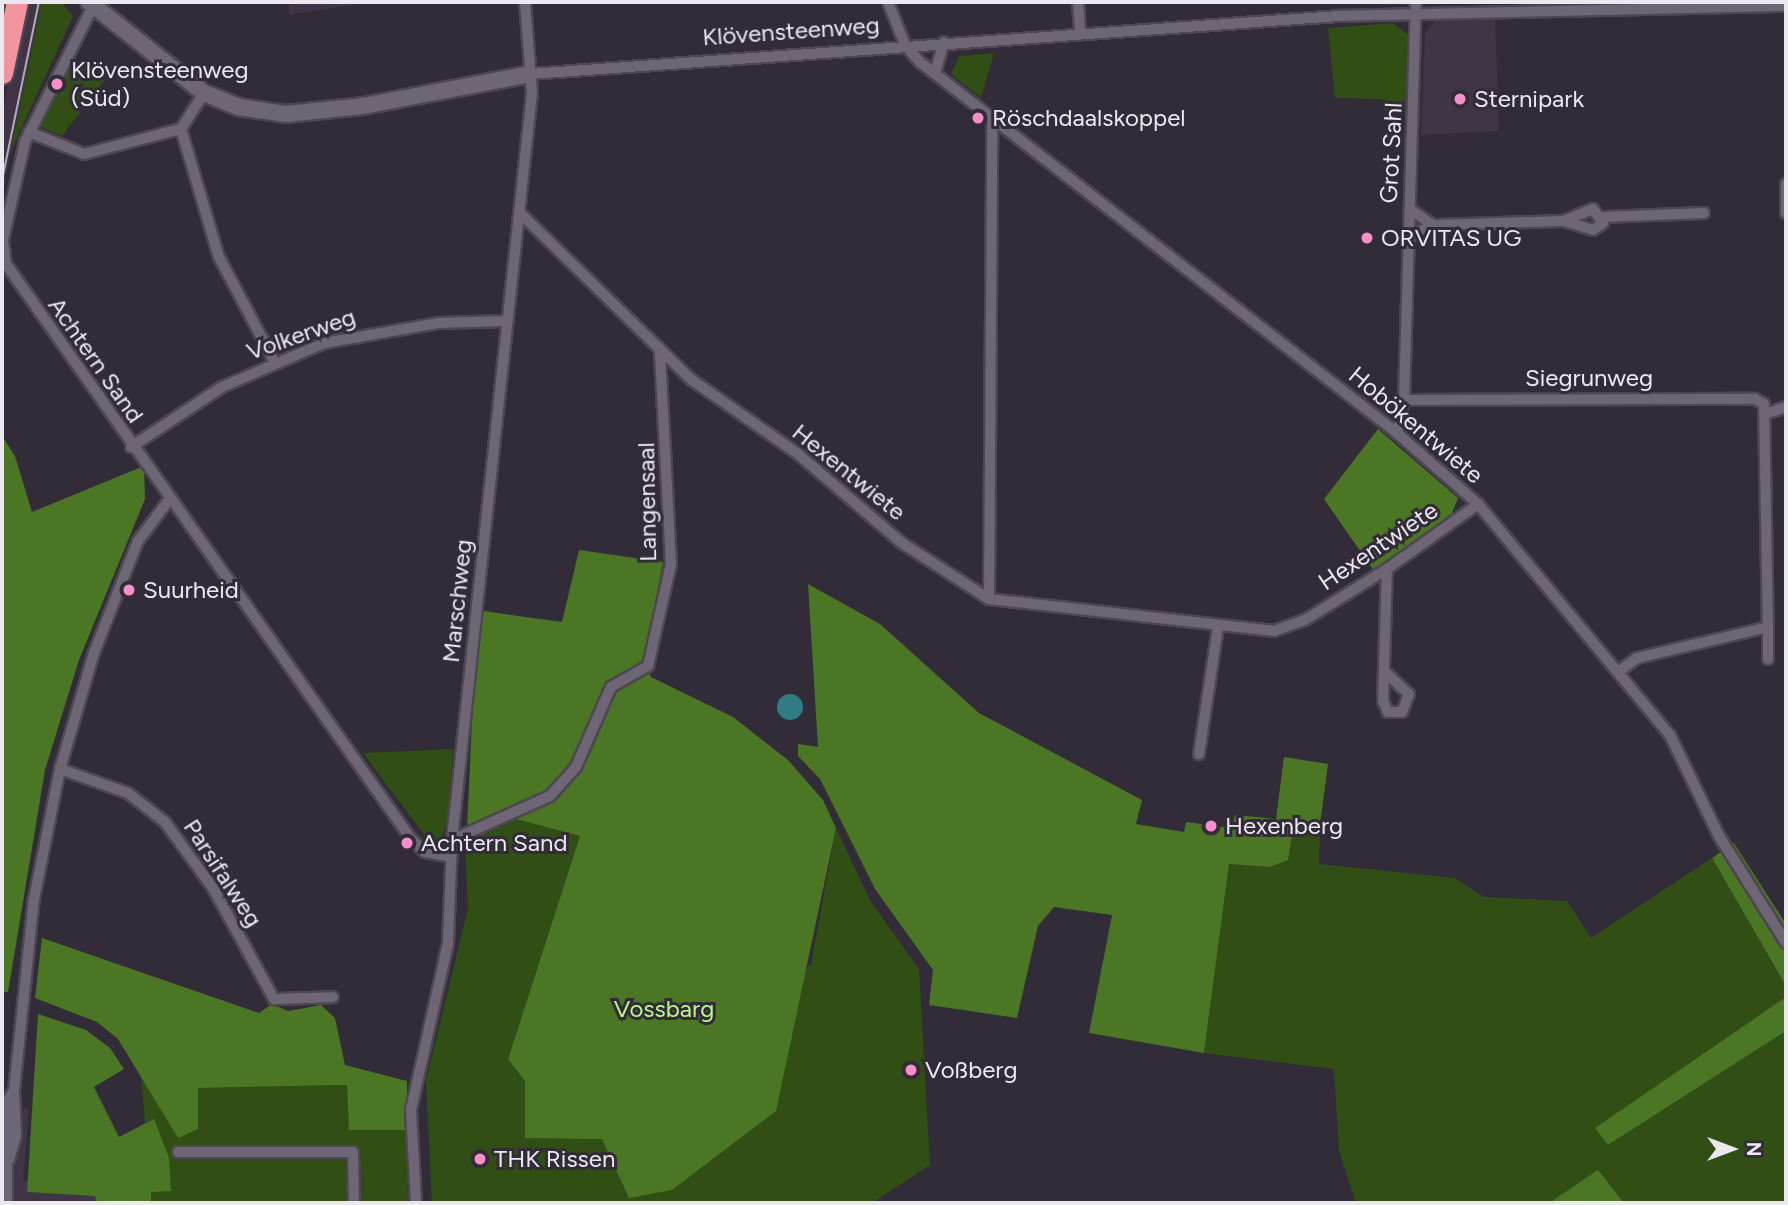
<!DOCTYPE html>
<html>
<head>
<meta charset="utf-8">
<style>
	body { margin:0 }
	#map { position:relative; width:1788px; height:1205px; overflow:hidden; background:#322b38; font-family:Figtree,sans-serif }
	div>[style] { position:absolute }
	.built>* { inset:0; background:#3f3546 }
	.green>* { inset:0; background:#314f15 }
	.forest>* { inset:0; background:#4b7623 }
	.water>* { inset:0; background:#317c82 }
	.round { border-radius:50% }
	.roads { filter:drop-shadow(2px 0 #4c4751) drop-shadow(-2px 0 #4c4751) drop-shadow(0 2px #4c4751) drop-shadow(0 -2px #4c4751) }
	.street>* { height:10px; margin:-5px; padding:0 5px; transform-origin:5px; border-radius:5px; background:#6e6675 }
	.secondary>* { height:16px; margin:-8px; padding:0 8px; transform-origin:8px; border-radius:8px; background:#6e6675 }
	.highway>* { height:21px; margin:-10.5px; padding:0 10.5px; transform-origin:10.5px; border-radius:10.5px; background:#f4949e }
	.tram>* { height:2px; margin:-1px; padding:0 1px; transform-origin:1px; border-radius:1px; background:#b1acb6 }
	.dots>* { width:19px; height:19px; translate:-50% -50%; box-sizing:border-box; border:4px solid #322b38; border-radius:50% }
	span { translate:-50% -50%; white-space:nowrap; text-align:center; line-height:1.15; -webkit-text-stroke:6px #322b38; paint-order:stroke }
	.street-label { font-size:24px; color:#ece8f0 }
	.poi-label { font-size:24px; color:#ece8f0 }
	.left { translate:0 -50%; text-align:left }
	.park-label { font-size:24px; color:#baf88b }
	.frame { position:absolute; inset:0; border:4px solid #ece8f0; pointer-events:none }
	.north { position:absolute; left:1697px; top:1114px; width:70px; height:70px; -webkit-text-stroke:5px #322b38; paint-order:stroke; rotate:90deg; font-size:19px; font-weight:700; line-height:28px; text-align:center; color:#ece8f0 }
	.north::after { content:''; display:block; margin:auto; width:24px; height:32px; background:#ece8f0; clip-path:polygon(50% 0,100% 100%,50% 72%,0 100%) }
</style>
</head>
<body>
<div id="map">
	<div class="built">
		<div style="clip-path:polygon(25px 2px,42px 2px,2px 195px,2px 116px)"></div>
		<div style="clip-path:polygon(289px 2px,369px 2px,289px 15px)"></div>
		<div style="clip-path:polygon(1495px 19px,1499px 131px,1421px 135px,1425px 33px,1437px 20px)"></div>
		<div style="clip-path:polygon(2px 1105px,29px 1109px,23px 1181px,116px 1186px,125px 1203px,2px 1203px)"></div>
	</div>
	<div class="green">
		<div style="clip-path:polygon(42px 2px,63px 4px,73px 16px,11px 151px)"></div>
		<div style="clip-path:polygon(1393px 23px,1408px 35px,1405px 112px,1383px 110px,1383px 99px,1335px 98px,1328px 28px)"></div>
		<div style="clip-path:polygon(994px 53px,981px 98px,951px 74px,959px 56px)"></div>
		<div style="clip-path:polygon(74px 57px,104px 81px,62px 136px,38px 126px)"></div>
		<div style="clip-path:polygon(453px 749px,448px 820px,441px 839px,431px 844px,363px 753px)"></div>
		<div style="clip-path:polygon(516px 819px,580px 836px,508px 1059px,525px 1080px,525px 1137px,811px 965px,836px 828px,871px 902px,919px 969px,930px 1165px,872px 1203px,432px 1203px,426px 1080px,468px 909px,465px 842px)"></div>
		<div style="clip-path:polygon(1294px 822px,1320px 825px,1319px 864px,1455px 878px,1484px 897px,1567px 901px,1591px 938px,1712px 858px,1786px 986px,1786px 997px,1596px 1128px,1608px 1145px,1786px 1031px,1786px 1203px,1624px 1203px,1598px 1171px,1549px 1203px,1356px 1203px,1339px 1151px,1334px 1069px,1204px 1053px,1229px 864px,1269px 867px)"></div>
		<div style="clip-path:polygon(141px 1072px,198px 1088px,347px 1085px,350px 1129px,407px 1130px,408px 1203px,151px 1203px)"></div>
	</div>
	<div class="forest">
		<div style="clip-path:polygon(1378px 429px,1458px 498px,1451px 516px,1374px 571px,1324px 499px)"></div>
		<div style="clip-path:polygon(2px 436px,15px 456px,32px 512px,144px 466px,145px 499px,79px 660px,45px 770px,8px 992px,2px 992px)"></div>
		<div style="clip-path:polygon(579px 550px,663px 562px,645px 658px,651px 677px,733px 717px,788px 760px,823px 800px,836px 828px,776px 1111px,672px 1190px,629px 1198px,602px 1139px,525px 1138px,525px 1081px,508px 1059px,580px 836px,516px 819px,508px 808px,467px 829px,477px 610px,562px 622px)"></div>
		<div style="clip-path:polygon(808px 584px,880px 624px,979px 713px,1142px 800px,1136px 824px,1184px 832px,1186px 822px,1232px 828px,1235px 815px,1276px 819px,1284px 757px,1328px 764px,1320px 825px,1294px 822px,1288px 860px,1269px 867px,1229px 864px,1204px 1053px,1089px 1033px,1112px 915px,1054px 907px,1038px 926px,1017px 1018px,929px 1005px,933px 970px,875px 889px,820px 779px,798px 756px,798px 744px,818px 747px)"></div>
		<div style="clip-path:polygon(1734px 843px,1786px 924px,1786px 986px,1712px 858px)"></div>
		<div style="clip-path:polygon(42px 938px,259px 1013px,272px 1004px,288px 1011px,321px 1005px,335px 1018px,345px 1065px,407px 1081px,407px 1130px,349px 1130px,347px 1085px,198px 1088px,198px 1129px,178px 1138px,118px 1039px,97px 1022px,35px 998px)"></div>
		<div style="clip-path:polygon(1786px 997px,1786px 1031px,1608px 1145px,1595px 1128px)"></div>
		<div style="clip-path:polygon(38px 1014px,86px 1030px,110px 1048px,124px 1069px,94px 1087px,119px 1137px,154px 1119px,169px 1158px,171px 1191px,151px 1192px,151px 1203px,97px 1203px,95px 1196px,27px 1192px)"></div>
		<div style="clip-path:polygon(1598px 1170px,1624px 1203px,1549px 1203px)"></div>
	</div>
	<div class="water">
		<div class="round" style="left:777px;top:694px;width:26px;height:26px"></div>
	</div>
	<div class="roads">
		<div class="street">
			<div style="left:888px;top:2px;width:46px;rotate:68.4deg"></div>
			<div style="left:905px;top:45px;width:23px;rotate:49deg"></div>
			<div style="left:920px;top:62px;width:604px;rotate:37.87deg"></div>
			<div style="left:1397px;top:433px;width:108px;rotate:41.2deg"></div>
			<div style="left:1478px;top:504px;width:300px;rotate:50.3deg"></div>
			<div style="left:1670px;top:735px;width:112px;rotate:64.1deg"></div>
			<div style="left:1719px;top:836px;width:126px;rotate:57.9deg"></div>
			<div style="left:1078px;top:2px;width:32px;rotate:86deg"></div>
			<div style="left:94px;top:4px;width:154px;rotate:116.6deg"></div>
			<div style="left:25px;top:142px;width:100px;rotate:102.7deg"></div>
			<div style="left:3px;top:240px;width:24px;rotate:83deg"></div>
			<div style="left:6px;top:264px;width:703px;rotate:54.84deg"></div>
			<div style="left:411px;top:839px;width:19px;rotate:43deg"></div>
			<div style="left:425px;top:852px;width:26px;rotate:11deg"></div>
			<div style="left:935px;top:73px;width:32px;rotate:-74deg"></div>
			<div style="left:530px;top:74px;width:811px;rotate:-4.1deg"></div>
			<div style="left:1339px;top:16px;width:447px;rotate:-1.3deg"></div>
			<div style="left:181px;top:129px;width:134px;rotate:73.5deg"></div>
			<div style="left:219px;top:257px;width:118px;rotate:62.1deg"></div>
			<div style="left:29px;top:132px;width:59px;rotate:21.8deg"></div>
			<div style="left:84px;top:154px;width:100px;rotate:-14.5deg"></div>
			<div style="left:181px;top:129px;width:43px;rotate:-57.4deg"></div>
			<div style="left:1786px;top:184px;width:29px;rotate:90deg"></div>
			<div style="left:1410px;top:209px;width:28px;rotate:35deg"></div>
			<div style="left:520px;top:213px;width:240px;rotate:44.2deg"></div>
			<div style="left:692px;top:380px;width:129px;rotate:34.9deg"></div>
			<div style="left:798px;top:454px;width:137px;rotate:40.6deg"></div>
			<div style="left:902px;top:543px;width:103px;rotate:32.8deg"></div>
			<div style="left:989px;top:599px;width:287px;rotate:6.4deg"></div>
			<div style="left:1274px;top:631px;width:33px;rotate:-20deg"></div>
			<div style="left:1305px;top:620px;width:97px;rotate:-31.9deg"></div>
			<div style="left:1387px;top:569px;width:112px;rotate:-35.5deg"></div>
			<div style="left:1603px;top:217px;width:101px;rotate:-2.3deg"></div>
			<div style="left:1407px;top:238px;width:29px;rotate:-27deg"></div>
			<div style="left:1433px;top:225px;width:131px;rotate:-1.7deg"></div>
			<div style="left:1564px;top:221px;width:30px;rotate:17deg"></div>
			<div style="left:1593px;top:230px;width:12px;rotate:-35deg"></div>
			<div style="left:1603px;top:223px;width:17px;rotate:-126deg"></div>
			<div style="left:1593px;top:209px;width:31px;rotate:158deg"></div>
			<div style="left:1404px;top:400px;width:351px;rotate:-0.2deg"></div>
			<div style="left:1755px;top:399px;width:10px;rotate:29deg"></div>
			<div style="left:1764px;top:404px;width:223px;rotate:89deg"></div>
			<div style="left:1768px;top:627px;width:135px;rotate:166.7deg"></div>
			<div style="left:1637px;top:658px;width:22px;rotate:144deg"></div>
			<div style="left:1768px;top:413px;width:19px;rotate:-18deg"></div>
			<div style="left:1397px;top:433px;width:34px;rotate:-78deg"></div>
			<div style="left:1404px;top:400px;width:398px;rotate:-88.3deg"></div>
			<div style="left:131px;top:447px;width:109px;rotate:-33.4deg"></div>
			<div style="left:222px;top:387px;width:111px;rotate:-23.3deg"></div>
			<div style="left:324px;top:343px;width:117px;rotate:-9.9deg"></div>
			<div style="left:439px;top:323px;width:66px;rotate:-1.7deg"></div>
			<div style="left:989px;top:599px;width:480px;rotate:-89.6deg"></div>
			<div style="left:1768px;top:659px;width:32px;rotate:-90deg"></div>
			<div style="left:1385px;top:672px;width:33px;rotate:43deg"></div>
			<div style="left:1409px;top:694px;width:19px;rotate:111deg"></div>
			<div style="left:1402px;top:712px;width:14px;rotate:180deg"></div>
			<div style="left:1388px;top:712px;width:12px;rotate:-114deg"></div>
			<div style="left:1383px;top:701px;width:132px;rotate:-88.3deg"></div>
			<div style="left:1199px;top:754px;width:128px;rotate:-81.5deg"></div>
			<div style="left:60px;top:769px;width:72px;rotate:19.4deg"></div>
			<div style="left:128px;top:793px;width:47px;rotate:38.1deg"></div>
			<div style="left:165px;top:822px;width:82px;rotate:54deg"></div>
			<div style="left:213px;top:888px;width:127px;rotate:61.2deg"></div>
			<div style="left:274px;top:999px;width:59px;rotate:-1.9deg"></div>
			<div style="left:452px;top:840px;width:107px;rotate:-24.2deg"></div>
			<div style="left:550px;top:796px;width:39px;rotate:-48deg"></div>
			<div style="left:576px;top:767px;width:87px;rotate:-66.4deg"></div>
			<div style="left:611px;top:687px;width:43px;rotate:-29.6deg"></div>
			<div style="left:648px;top:666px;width:105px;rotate:-77.3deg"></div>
			<div style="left:671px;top:564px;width:213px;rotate:-93deg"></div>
			<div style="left:178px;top:1152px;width:175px"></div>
			<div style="left:353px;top:1152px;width:51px;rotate:88.9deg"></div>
			<div style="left:9px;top:1160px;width:26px;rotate:-74deg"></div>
			<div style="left:16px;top:1135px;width:44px;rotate:-92.6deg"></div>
			<div style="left:14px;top:1091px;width:193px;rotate:-84.1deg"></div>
			<div style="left:34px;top:899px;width:133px;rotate:-78.7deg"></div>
			<div style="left:60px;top:769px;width:121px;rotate:-73.7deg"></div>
			<div style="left:94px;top:653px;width:120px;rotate:-68.6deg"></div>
			<div style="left:138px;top:541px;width:51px;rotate:-52.9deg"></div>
			<div style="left:7px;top:1203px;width:101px;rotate:-90deg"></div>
			<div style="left:7px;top:1102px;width:13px;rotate:-58deg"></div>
			<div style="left:416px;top:1203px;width:93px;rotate:-93.1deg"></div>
			<div style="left:411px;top:1110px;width:171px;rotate:-77.5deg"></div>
			<div style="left:448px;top:943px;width:103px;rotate:-87.8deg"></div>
			<div style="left:452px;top:840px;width:751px;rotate:-83.89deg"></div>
			<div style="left:532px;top:93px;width:91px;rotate:-94.4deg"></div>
		</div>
		<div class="secondary">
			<div style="left:89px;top:2px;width:147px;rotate:38.4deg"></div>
			<div style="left:204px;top:93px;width:38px;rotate:22deg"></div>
			<div style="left:239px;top:107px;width:48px;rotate:8.5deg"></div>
			<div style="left:286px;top:114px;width:77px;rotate:-5.9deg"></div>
			<div style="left:363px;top:106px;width:170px;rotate:-10.8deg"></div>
		</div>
		<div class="highway">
			<div style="left:2px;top:73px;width:73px;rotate:-78.1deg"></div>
		</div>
	</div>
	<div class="tram">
		<div style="left:2px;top:180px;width:182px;rotate:-78.3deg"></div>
	</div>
	<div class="dots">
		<div style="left:57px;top:84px;background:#f98fc9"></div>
		<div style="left:1460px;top:99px;background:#f98fc9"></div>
		<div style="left:978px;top:118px;background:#f98fc9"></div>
		<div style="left:1367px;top:238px;background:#f98fc9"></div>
		<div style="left:129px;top:590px;background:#f98fc9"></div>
		<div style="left:1211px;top:826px;background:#f98fc9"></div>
		<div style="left:407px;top:843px;background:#f98fc9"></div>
		<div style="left:911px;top:1070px;background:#f98fc9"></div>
		<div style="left:480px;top:1159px;background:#f98fc9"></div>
	</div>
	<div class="street-label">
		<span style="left:791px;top:31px;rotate:-4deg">Klövensteenweg</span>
		<span style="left:1391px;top:153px;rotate:-87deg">Grot Sahl</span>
		<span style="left:301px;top:334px;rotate:-19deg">Volkerweg</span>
		<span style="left:96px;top:360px;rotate:55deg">Achtern Sand</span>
		<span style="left:1589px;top:378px">Siegrunweg</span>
		<span style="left:1416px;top:425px;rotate:40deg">Hobökentwiete</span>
		<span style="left:849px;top:472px;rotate:39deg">Hexentwiete</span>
		<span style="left:647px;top:502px;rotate:-91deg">Langensaal</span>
		<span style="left:1378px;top:546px;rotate:-34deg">Hexentwiete</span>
		<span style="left:457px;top:601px;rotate:-84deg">Marschweg</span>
		<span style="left:223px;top:873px;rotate:57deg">Parsifalweg</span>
	</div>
	<div class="poi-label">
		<span class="left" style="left:71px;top:84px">Klövensteenweg<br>(Süd)</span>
		<span class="left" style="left:1474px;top:99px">Sternipark</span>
		<span class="left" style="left:992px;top:118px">Röschdaalskoppel</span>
		<span class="left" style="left:1381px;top:238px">ORVITAS UG</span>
		<span class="left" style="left:143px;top:590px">Suurheid</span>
		<span class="left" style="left:1225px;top:826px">Hexenberg</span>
		<span class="left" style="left:421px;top:843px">Achtern Sand</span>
		<span class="left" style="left:925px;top:1070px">Voßberg</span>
		<span class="left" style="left:494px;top:1159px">THK Rissen</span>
	</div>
	<div class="park-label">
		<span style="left:664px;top:1009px">Vossbarg</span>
	</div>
	<div class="frame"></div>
	<div class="north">N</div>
</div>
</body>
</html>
